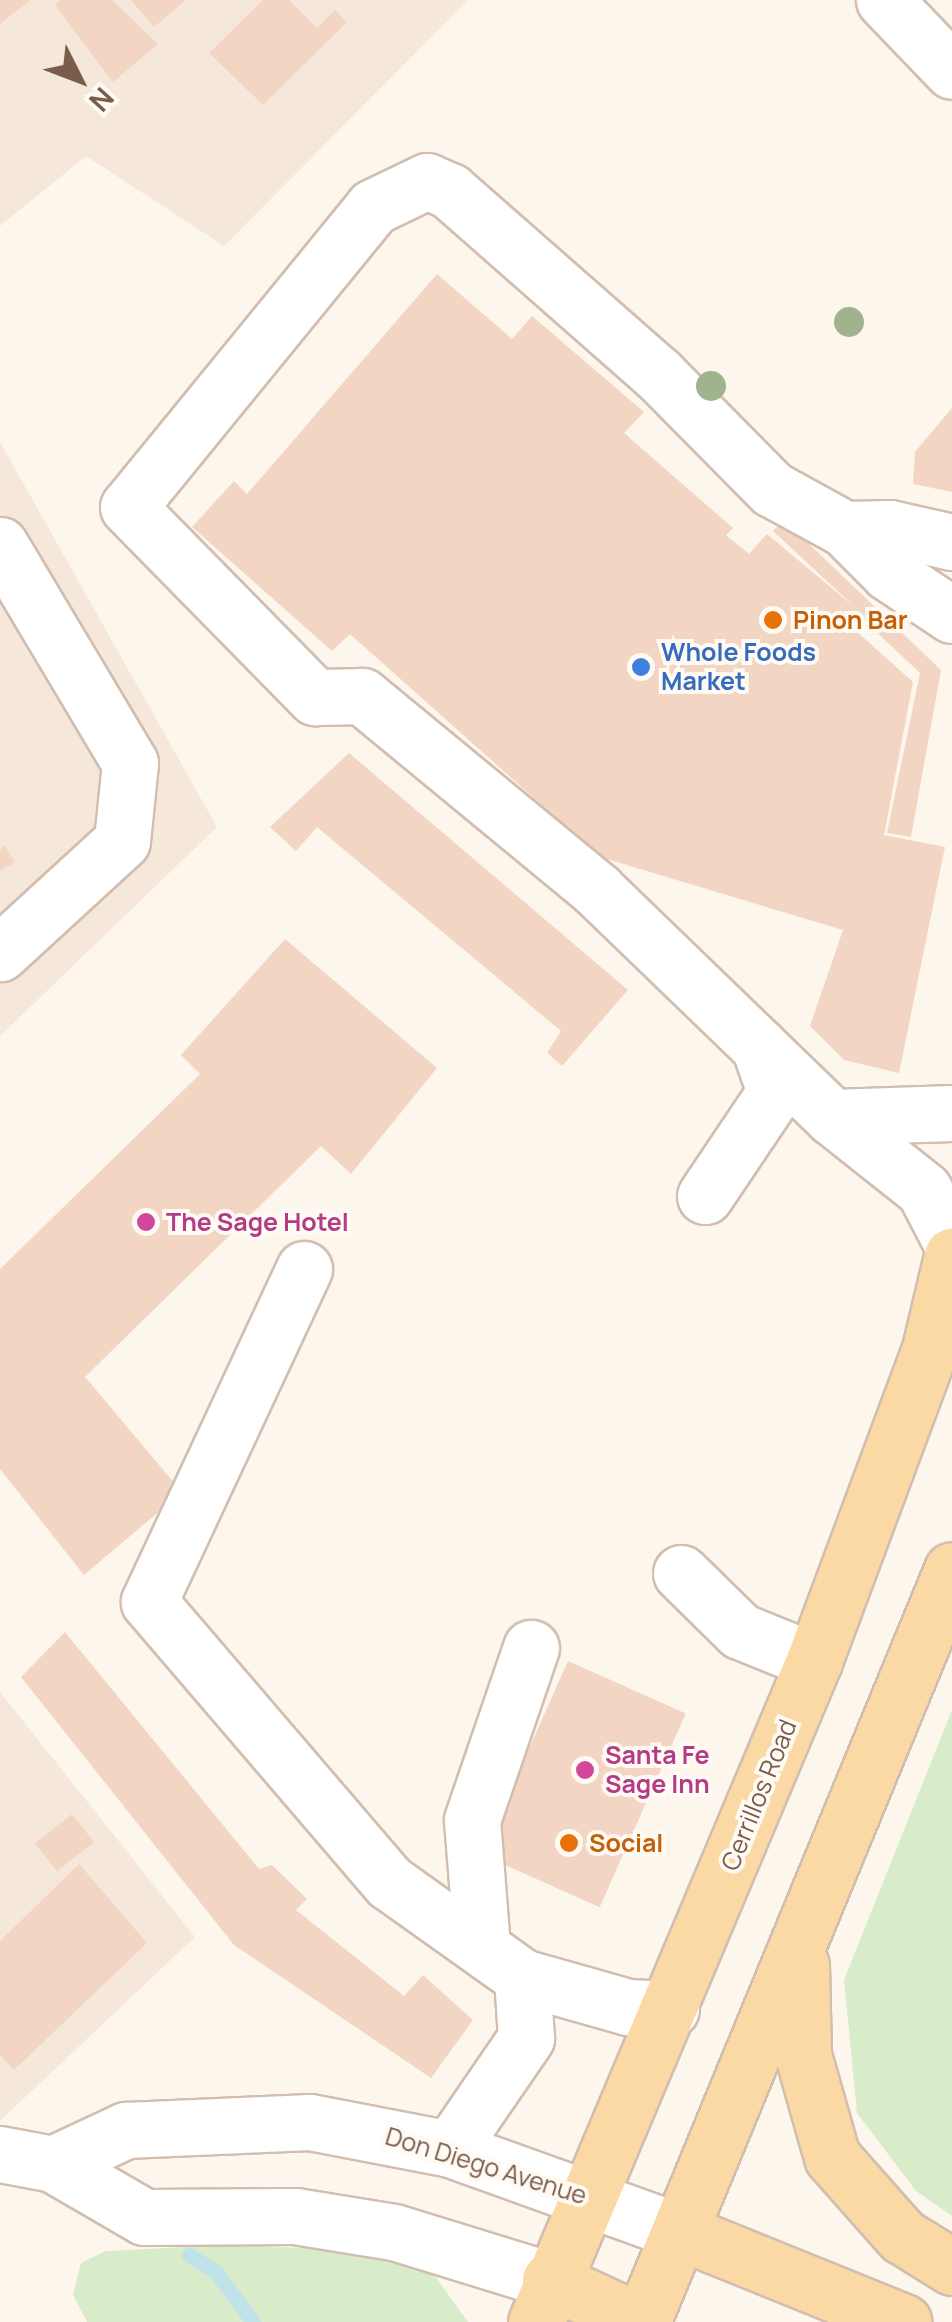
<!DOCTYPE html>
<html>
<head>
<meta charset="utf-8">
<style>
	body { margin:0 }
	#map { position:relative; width:952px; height:2322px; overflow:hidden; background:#fdf6ec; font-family:Manrope,sans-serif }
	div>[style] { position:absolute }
	.residential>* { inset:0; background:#f5e8da }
	.green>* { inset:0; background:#d8ecc9 }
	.stream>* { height:15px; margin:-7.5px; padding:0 7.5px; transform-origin:7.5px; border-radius:7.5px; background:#bfe3e8 }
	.building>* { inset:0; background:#f3d5c3; transform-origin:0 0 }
	.roads { filter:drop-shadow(2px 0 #d1beb0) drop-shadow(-2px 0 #d1beb0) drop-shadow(0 2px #d1beb0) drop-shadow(0 -2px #d1beb0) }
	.minor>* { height:55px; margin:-27.5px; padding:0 27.5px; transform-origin:27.5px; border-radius:27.5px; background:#fff }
	.major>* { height:55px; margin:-27.5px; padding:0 27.5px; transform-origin:27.5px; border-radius:27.5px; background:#fbd9a5 }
	.trees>* { width:30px; height:30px; margin:-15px; border-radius:50%; background:#a0b28e }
	.dots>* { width:28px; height:28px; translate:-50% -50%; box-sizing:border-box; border:5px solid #fffaf3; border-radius:50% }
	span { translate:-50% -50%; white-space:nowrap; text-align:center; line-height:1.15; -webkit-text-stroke:8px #fffaf3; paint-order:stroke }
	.food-label { font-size:25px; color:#c56008; font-weight:700 }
	.left { translate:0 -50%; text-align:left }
	.shop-label { font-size:25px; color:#366cbe; font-weight:700 }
	.hotel-label { font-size:25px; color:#b23c85; font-weight:700 }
	.street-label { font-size:25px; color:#7a5c4d }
	.north { position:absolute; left:30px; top:30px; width:100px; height:100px; -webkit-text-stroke:8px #fffaf3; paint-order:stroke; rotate:132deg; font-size:28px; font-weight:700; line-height:40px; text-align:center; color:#7a5c4d }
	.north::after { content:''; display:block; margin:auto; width:35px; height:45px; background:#7a5c4d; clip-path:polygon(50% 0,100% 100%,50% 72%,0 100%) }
</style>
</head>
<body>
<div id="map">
	<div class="residential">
		<div style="clip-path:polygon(0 0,468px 0,224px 246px,86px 156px,0 226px)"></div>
		<div style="clip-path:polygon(0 442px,217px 827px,0 1036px)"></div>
		<div style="clip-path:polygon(0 1692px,195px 1937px,0 2121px)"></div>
	</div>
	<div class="green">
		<div style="clip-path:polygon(952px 1710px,952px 2216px,916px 2191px,857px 2113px,844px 1980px)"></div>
		<div style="clip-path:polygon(207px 2246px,315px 2248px,400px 2262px,435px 2276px,468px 2322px,87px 2322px,73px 2295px,81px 2263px,106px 2251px)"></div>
	</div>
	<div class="stream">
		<div style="left:189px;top:2255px;width:32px;rotate:32deg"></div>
		<div style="left:216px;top:2272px;width:62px;rotate:53.5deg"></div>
	</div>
	<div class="building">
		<div style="clip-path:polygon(0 0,31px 0,0 24px)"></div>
		<div style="clip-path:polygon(60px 0,112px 0,158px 44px,113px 82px,55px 5px)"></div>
		<div style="clip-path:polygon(131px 0,186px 0,154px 27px)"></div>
		<div style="clip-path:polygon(263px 0,289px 0,317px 28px,335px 10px,347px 22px,263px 105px,209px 53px)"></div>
		<div style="clip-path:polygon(437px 274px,512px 339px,532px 316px,644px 412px,624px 433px,733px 528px,726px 535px,749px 554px,767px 534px,857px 609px,773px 531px,784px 520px,941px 670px,911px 837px,887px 833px,920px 673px,854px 611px,846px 622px,913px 682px,884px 835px,945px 847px,899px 1073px,844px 1060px,810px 1026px,843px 930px,600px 857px,350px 634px,332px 651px,192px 527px,234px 481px,247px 494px)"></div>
		<div style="clip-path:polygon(952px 408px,952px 492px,913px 484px,915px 452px)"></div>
		<div style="clip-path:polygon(349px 753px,628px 990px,562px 1066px,547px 1053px,561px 1031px,317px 827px,296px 851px,270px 827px)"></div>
		<div style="clip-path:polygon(5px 846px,15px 862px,0 871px,0 849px)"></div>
		<div style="clip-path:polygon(285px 939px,437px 1068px,351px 1174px,321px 1146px,85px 1377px,182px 1492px,84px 1575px,0 1469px,0 1269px,200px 1074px,181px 1055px)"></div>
		<div style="clip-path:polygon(65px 1632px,259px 1869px,272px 1865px,307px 1899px,296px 1910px,404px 1996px,423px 1975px,473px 2020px,431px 2078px,234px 1945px,21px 1677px)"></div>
		<div style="left:568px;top:1661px;width:129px;height:212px;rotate:24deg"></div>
		<div style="left:72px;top:1814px;width:36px;height:47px;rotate:52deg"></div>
		<div style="clip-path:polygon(79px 1864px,147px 1943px,14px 2070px,0 2055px,0 1941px)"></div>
	</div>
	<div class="roads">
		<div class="minor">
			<div style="left:884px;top:0;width:98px;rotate:46.2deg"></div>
			<div style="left:845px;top:529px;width:45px;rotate:-1.3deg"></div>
			<div style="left:890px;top:528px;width:64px;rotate:12.7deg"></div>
			<div style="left:0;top:545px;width:254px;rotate:59.2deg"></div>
			<div style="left:130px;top:763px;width:78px;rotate:95.9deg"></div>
			<div style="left:122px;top:841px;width:166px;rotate:137.4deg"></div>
			<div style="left:952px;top:615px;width:76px;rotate:-146.3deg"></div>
			<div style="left:889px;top:573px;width:62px;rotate:-135deg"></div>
			<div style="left:845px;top:529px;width:83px;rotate:-151.3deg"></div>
			<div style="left:772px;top:489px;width:162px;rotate:-134.7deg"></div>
			<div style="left:658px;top:374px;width:277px;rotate:-138.7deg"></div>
			<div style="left:450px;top:191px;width:25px;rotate:-157deg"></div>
			<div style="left:427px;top:181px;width:60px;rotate:154.3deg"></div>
			<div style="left:373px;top:207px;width:387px;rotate:129.2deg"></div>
			<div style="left:128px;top:507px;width:267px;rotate:45.5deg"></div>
			<div style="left:315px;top:697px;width:47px;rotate:-1.2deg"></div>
			<div style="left:362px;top:696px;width:305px;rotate:39.5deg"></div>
			<div style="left:597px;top:890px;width:327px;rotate:44deg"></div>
			<div style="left:832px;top:1117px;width:117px;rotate:38.4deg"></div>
			<div style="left:924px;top:1190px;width:61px;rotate:62.6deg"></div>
			<div style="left:832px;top:1117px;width:120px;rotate:-1.9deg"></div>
			<div style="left:705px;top:1196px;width:125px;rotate:-56.1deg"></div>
			<div style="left:775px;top:1092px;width:49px;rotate:-109.2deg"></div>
			<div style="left:304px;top:1269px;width:367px;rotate:115deg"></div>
			<div style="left:149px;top:1602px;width:369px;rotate:49.4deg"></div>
			<div style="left:389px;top:1882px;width:163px;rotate:35.5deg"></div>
			<div style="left:522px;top:1977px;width:110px;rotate:15.8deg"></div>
			<div style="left:628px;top:2007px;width:43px;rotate:2.7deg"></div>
			<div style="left:681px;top:1573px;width:83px;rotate:44.5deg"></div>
			<div style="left:740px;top:1631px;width:80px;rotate:22.1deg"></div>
			<div style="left:482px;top:1947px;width:127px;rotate:-94.5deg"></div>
			<div style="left:472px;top:1820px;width:182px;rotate:-71.1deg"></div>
			<div style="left:450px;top:2149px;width:135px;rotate:-55.6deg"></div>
			<div style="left:526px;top:2038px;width:61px;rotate:-93.8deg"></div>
			<div style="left:0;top:2154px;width:54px;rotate:10.7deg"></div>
			<div style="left:53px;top:2164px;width:105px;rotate:30.2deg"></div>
			<div style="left:144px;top:2217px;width:151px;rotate:-0.4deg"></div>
			<div style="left:295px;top:2216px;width:100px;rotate:9.2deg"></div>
			<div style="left:394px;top:2232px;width:163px;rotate:17.1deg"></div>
			<div style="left:53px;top:2164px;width:81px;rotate:-25deg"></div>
			<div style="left:126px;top:2130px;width:184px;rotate:-2.5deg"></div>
			<div style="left:310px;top:2122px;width:143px;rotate:10.9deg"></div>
			<div style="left:450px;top:2149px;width:245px;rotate:19.8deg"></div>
		</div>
		<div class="major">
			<div style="left:801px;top:1965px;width:90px;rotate:88.7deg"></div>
			<div style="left:803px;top:2055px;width:106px;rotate:74.1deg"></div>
			<div style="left:832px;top:2157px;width:106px;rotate:48.5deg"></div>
			<div style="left:902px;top:2236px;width:59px;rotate:31.8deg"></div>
			<div style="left:681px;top:2232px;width:240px;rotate:22deg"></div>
			<div style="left:550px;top:2280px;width:100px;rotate:24.8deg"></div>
			<div style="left:536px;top:2322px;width:717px;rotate:-67.19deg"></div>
			<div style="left:814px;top:1661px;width:333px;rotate:-69.6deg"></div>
			<div style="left:930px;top:1349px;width:96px;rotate:-76.7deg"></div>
			<div style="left:642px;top:2322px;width:813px;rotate:-67.6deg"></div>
		</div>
	</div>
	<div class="trees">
		<div style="left:849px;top:322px"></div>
		<div style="left:711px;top:386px"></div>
	</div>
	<div class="dots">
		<div style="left:773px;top:620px;background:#e8710a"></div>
		<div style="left:641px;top:667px;background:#3f7fe0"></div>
		<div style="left:146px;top:1222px;background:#d1479c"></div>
		<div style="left:585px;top:1770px;background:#d1479c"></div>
		<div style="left:569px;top:1843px;background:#e8710a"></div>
	</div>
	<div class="food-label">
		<span class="left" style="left:793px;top:620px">Pinon Bar</span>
		<span class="left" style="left:589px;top:1843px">Social</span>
	</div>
	<div class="shop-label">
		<span class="left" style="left:661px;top:667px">Whole Foods<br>Market</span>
	</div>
	<div class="hotel-label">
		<span class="left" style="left:166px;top:1222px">The Sage Hotel</span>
		<span class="left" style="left:605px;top:1770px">Santa Fe<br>Sage Inn</span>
	</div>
	<div class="street-label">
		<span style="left:759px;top:1795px;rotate:-68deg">Cerrillos Road</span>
		<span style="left:486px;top:2166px;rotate:17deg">Don Diego Avenue</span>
	</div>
	<div class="north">N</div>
</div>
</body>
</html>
